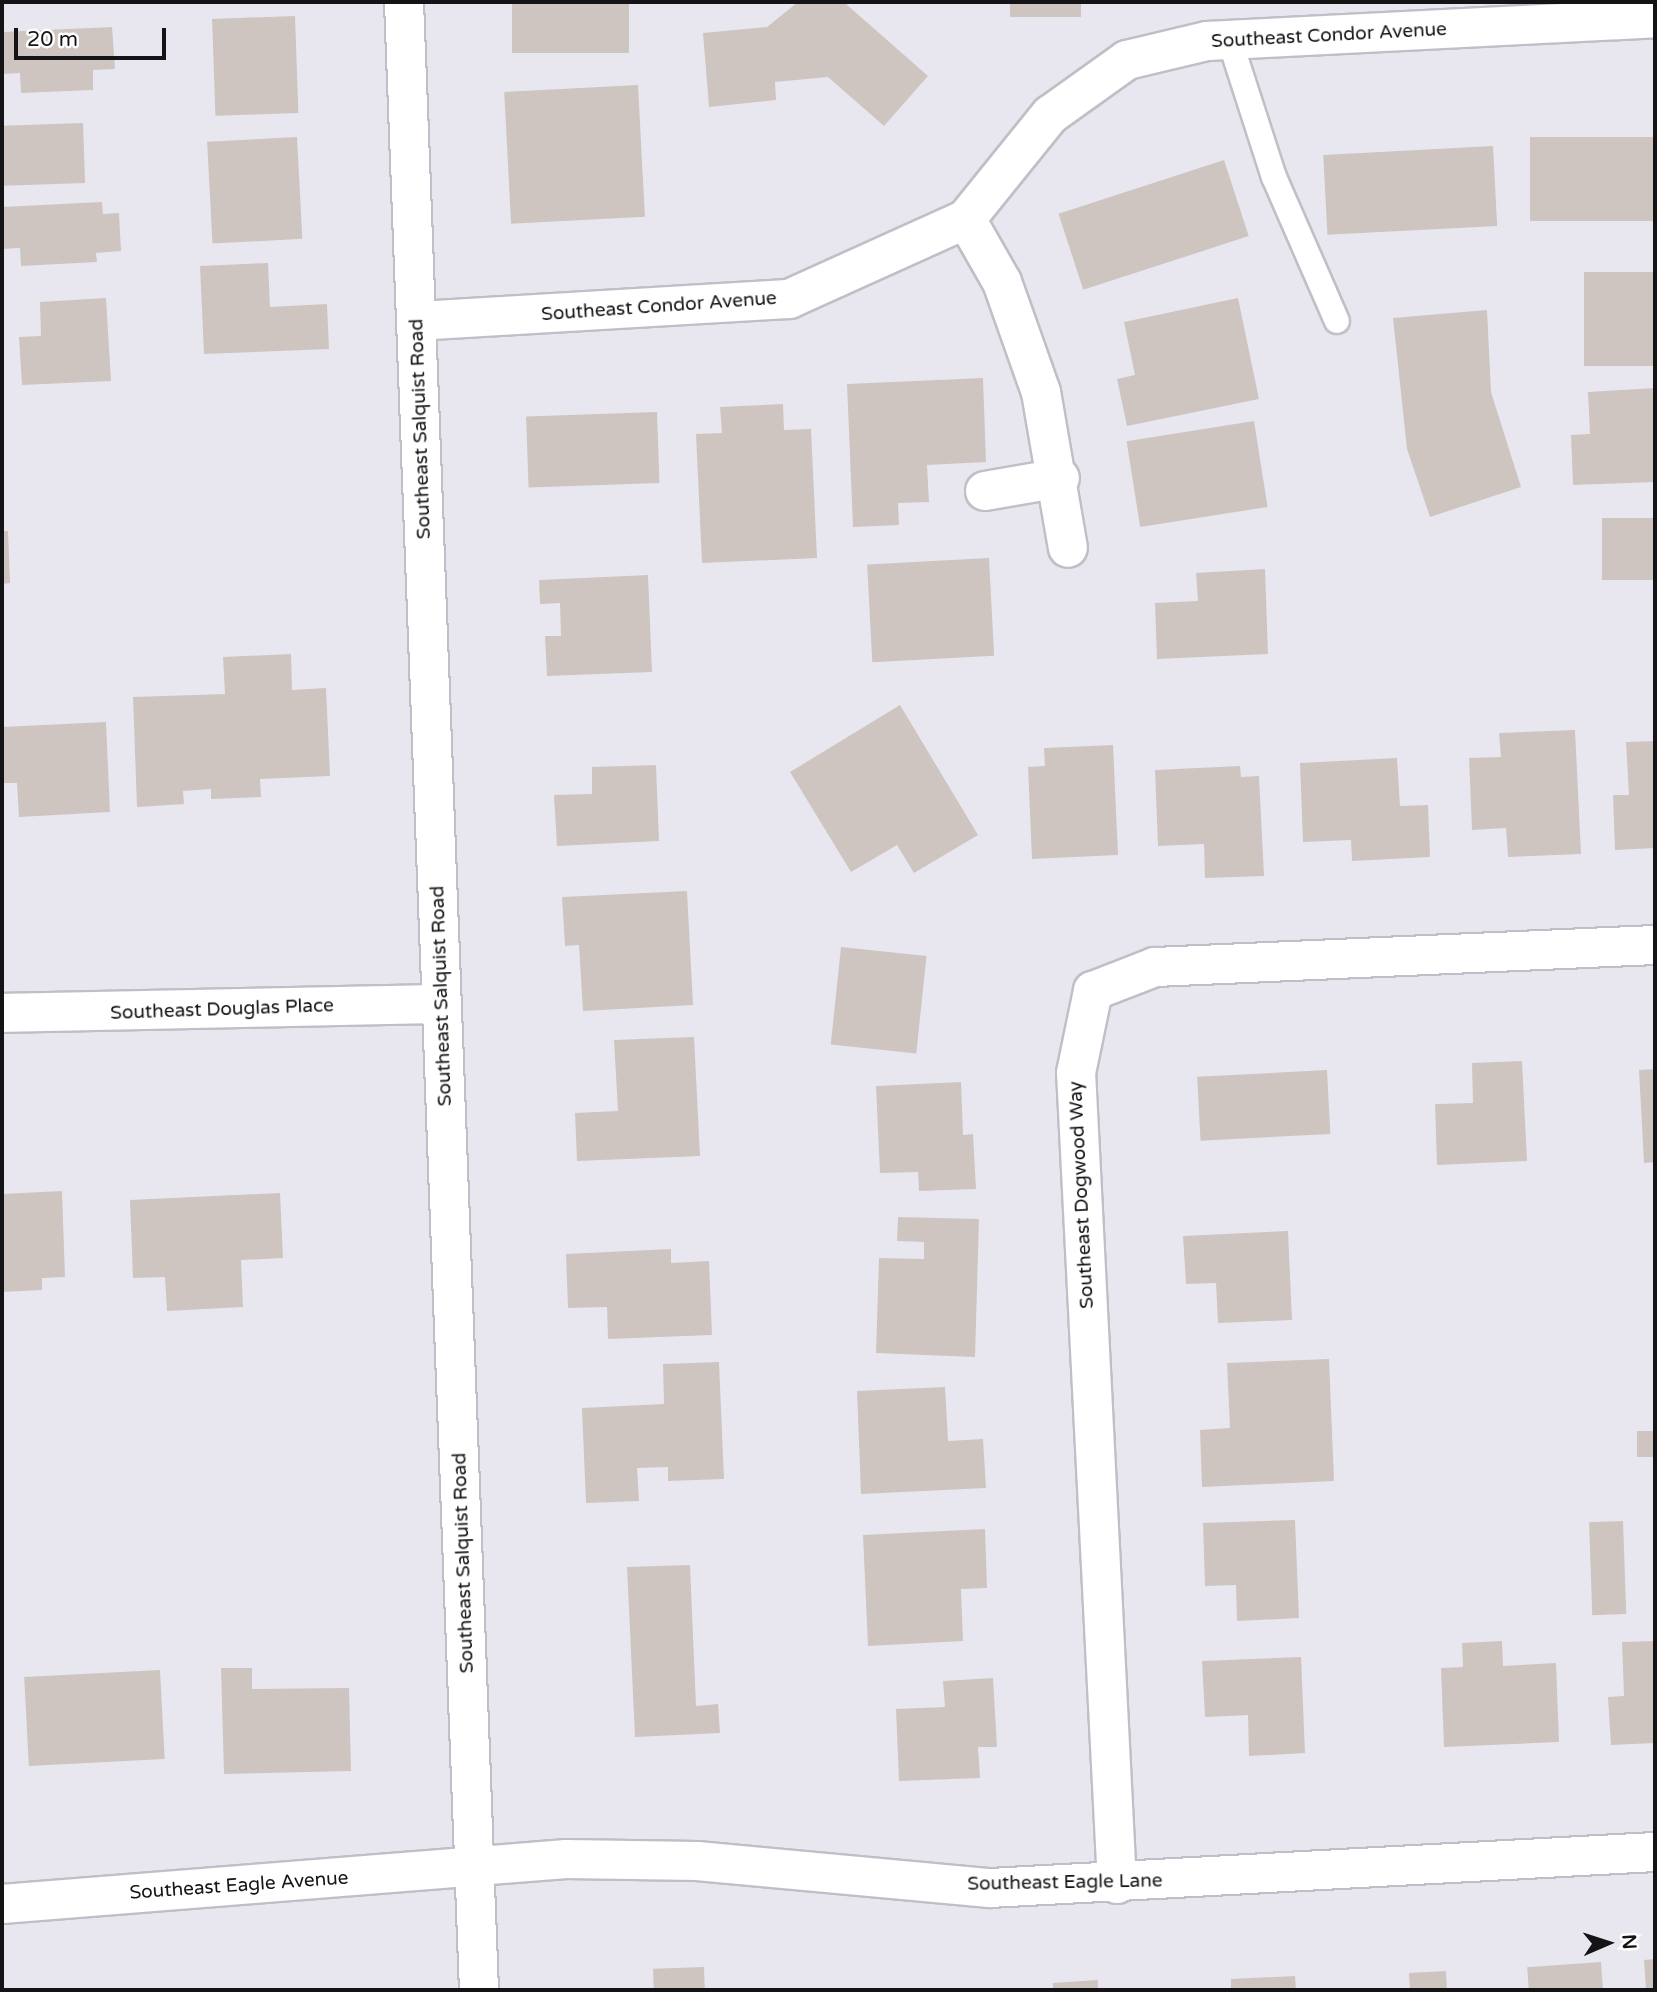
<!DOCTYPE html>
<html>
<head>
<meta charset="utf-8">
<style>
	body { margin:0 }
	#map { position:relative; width:1657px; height:1992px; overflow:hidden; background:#e8e7f0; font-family:"Varela Round",sans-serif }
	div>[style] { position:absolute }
	.building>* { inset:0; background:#cec5c1; transform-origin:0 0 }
	.roads { filter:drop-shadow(2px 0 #bfbfc7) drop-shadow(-2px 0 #bfbfc7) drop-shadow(0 2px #bfbfc7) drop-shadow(0 -2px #bfbfc7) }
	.lane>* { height:24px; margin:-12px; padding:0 12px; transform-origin:12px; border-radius:12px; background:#fff }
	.street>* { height:38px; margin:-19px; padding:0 19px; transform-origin:19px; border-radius:19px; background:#fff }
	.secondary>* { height:38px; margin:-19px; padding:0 19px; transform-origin:19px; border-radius:19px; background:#fff }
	span { translate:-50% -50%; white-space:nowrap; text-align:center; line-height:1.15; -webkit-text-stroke:5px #fff; paint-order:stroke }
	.street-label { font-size:19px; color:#141417 }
	.frame { position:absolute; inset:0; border:4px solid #141417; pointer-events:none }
	.north { position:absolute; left:1573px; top:1908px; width:70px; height:70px; -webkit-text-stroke:5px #fff; paint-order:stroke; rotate:87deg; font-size:19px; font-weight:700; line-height:28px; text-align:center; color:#141417 }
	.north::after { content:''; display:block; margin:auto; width:24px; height:32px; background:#141417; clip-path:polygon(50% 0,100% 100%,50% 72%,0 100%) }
	.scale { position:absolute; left:14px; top:28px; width:152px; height:32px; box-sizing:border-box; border:4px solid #141417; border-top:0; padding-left:9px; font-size:21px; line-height:24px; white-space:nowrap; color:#141417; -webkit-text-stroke:5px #fff; paint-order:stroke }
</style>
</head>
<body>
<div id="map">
	<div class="building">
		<div style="left:512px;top:2px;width:117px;height:51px"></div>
		<div style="clip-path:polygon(798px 2px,846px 4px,928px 76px,884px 126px,828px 77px,775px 82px,776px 100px,709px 107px,703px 33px,767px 27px)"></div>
		<div style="left:1010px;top:2px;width:71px;height:15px"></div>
		<div style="left:295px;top:16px;width:97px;height:83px;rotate:88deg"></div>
		<div style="clip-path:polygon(112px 27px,115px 69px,93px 70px,93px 90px,21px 93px,20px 73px,2px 74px,2px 32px)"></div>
		<div style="left:638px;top:85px;width:132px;height:134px;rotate:87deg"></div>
		<div style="left:83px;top:123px;width:60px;height:81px;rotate:88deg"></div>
		<div style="left:297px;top:137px;width:102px;height:90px;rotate:87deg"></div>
		<div style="left:1655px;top:137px;width:84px;height:125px;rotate:90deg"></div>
		<div style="left:1493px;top:146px;width:80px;height:170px;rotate:87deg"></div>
		<div style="left:1224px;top:160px;width:80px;height:174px;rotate:72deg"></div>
		<div style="clip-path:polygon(102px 202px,103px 214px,119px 213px,121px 251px,96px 253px,97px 262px,21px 266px,20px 248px,2px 249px,2px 207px)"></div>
		<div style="clip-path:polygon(268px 263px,270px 307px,327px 304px,329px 349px,204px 354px,200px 266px)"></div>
		<div style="left:1655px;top:272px;width:94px;height:71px;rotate:90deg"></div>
		<div style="clip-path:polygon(106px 298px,111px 381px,22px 385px,19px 337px,41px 336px,40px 302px)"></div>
		<div style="clip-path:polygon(1238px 298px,1259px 399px,1127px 426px,1117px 379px,1135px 375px,1124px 322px)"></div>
		<div style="clip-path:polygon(1487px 310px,1491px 392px,1521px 487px,1430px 517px,1407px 449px,1393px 318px)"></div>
		<div style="clip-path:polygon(983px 378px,986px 462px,927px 465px,929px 502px,898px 503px,899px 525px,853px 527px,847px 384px)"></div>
		<div style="clip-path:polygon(1655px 388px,1655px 482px,1573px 485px,1571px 435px,1590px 434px,1588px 392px)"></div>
		<div style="clip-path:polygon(783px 404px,784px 430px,811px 429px,817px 558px,702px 563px,696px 434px,722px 433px,720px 407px)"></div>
		<div style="left:657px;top:412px;width:71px;height:131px;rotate:88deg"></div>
		<div style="left:1254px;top:421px;width:87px;height:129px;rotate:81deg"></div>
		<div style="left:1655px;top:518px;width:62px;height:53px;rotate:90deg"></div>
		<div style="clip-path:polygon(2px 531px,8px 531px,10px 583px,2px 584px)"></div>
		<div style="left:989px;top:558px;width:98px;height:122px;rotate:87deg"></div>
		<div style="clip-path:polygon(1265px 569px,1268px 654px,1157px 659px,1155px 603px,1198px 601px,1196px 573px)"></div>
		<div style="clip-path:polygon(648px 575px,652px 672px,547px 676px,545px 636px,561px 636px,560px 603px,540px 604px,539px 580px)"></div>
		<div style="clip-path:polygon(291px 654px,292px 690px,326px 688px,330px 776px,260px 779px,261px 797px,211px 799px,211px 789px,183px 791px,184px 804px,137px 807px,133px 697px,225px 694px,223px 657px)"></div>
		<div style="clip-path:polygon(900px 705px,978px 835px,914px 873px,897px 845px,851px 872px,790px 772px)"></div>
		<div style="clip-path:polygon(106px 722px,110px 812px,19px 817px,17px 783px,2px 783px,2px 727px)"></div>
		<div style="clip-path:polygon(1575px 730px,1581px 854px,1508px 857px,1506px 828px,1472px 830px,1469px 758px,1501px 757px,1499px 733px)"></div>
		<div style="clip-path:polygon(1655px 741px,1655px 848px,1615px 850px,1613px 795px,1629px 795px,1626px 742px)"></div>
		<div style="clip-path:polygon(1113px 745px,1118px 855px,1032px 859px,1028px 767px,1045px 766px,1044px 748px)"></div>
		<div style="clip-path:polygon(1397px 758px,1400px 806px,1428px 805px,1430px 857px,1352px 861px,1351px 840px,1303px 842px,1300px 763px)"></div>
		<div style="clip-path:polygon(656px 765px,659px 841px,557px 846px,554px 795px,592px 794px,592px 767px)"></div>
		<div style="clip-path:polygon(1240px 766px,1241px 777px,1259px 776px,1264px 876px,1205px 878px,1204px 844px,1158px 846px,1155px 770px)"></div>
		<div style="clip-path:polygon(687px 891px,693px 1005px,583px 1011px,579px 945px,565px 946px,562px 897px)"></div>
		<div style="left:841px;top:947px;width:86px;height:98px;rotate:6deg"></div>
		<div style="clip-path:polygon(694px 1037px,700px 1156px,577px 1161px,575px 1113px,618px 1111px,614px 1040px)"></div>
		<div style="clip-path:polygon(1522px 1061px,1527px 1161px,1437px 1165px,1435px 1104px,1473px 1103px,1472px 1063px)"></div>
		<div style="clip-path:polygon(1655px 1069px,1655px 1162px,1644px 1163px,1639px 1070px)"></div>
		<div style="left:1327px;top:1070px;width:64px;height:130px;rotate:87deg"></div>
		<div style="clip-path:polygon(961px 1082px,963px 1135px,973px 1134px,976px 1189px,919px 1191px,918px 1172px,880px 1173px,876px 1086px)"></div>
		<div style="clip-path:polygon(62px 1191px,65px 1277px,42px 1278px,42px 1290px,2px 1292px,2px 1194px)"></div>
		<div style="clip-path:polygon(280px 1193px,283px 1258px,241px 1260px,243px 1307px,167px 1311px,165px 1277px,133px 1278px,130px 1200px)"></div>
		<div style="clip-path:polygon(898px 1217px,979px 1219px,975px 1357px,876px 1353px,879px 1258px,924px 1259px,924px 1242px,897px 1241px)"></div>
		<div style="clip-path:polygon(1288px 1231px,1292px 1320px,1218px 1323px,1216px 1283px,1186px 1284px,1183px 1236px)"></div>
		<div style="clip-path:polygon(671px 1249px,671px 1263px,709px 1261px,712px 1335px,608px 1339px,607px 1307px,568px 1308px,566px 1254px)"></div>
		<div style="clip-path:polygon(1329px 1359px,1334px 1481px,1202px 1487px,1200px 1430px,1230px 1428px,1227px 1363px)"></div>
		<div style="clip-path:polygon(719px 1362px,724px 1479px,668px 1481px,668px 1467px,637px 1468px,639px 1501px,586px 1503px,582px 1408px,664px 1404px,663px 1364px)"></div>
		<div style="clip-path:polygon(945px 1387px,948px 1441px,983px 1439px,986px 1488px,861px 1494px,857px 1391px)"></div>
		<div style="left:1655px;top:1431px;width:26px;height:18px;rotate:90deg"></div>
		<div style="clip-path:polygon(1295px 1520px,1299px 1618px,1237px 1621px,1236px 1585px,1205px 1586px,1203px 1523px)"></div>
		<div style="left:1623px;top:1521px;width:93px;height:34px;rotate:88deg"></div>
		<div style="clip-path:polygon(985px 1529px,987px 1588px,961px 1589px,963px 1641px,868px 1646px,863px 1535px)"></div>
		<div style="clip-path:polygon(690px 1565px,696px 1706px,718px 1704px,720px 1733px,635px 1737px,627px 1567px)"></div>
		<div style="clip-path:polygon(1502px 1641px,1503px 1666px,1556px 1663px,1559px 1742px,1444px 1747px,1441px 1668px,1463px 1667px,1462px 1643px)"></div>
		<div style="clip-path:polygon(1655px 1641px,1655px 1743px,1611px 1745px,1608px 1697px,1624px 1696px,1622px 1642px)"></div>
		<div style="clip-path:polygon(1301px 1657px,1305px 1753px,1249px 1756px,1248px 1715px,1205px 1717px,1202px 1661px)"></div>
		<div style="clip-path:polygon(221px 1668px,252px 1668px,252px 1689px,349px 1688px,351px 1771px,224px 1774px)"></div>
		<div style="left:160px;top:1670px;width:89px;height:136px;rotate:87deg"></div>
		<div style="clip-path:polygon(993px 1678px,997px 1747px,978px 1747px,980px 1778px,899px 1781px,896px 1709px,945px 1707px,943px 1681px)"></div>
		<div style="clip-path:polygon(1655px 1959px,1655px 1990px,1646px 1990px,1644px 1960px)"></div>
		<div style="left:1601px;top:1962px;width:28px;height:74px;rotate:86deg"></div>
		<div style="left:704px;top:1967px;width:23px;height:51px;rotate:88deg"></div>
		<div style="left:1446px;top:1971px;width:19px;height:37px;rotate:87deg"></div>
		<div style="clip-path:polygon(1295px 1976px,1296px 1990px,1231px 1990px,1231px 1979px)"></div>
		<div style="clip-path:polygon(1098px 1980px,1098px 1990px,1053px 1990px,1053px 1983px)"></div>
	</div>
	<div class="roads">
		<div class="lane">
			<div style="left:1230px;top:41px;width:143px;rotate:72.1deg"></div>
			<div style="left:1274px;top:177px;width:157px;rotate:66.4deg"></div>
		</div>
		<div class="street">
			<div style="left:966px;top:219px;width:73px;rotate:60.3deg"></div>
			<div style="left:1002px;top:282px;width:117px;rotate:70.5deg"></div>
			<div style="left:1041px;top:392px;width:158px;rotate:80.2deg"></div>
			<div style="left:417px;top:321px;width:373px;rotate:-3.4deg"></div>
			<div style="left:789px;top:299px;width:194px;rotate:-24.3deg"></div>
			<div style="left:966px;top:219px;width:134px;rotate:-51.1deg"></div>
			<div style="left:1050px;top:115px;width:95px;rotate:-35.5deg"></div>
			<div style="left:1127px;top:60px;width:82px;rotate:-13.4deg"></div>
			<div style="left:1207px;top:41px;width:449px;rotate:-2.9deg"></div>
			<div style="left:985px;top:491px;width:76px;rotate:-9.8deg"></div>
			<div style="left:2px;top:1013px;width:440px;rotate:-1.2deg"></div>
			<div style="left:1117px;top:1884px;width:812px;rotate:-92.89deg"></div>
			<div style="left:1076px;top:1073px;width:84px;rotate:-78.3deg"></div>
			<div style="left:1093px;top:991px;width:66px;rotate:-21.2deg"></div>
			<div style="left:1155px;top:967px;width:500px;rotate:-2.52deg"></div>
			<div style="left:2px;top:1904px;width:566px;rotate:-4.56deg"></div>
			<div style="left:566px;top:1859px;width:131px;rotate:0.9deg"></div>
			<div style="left:697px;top:1861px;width:294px;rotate:5.3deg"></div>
			<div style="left:990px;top:1888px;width:666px;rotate:-3.1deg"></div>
		</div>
		<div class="secondary">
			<div style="left:404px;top:2px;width:1989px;rotate:87.84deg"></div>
		</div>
	</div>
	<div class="street-label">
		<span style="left:1329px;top:36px;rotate:-3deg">Southeast Condor Avenue</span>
		<span style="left:659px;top:307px;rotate:-4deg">Southeast Condor Avenue</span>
		<span style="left:421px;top:429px;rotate:-92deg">Southeast Salquist Road</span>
		<span style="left:442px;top:996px;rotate:-92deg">Southeast Salquist Road</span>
		<span style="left:222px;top:1010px;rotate:-2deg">Southeast Douglas Place</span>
		<span style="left:1082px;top:1195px;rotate:-93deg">Southeast Dogwood Way</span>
		<span style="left:464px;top:1563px;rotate:-92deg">Southeast Salquist Road</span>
		<span style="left:1065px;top:1883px;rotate:-1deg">Southeast Eagle Lane</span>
		<span style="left:239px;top:1886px;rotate:-4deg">Southeast Eagle Avenue</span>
	</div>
	<div class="frame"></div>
	<div class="north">N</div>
	<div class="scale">20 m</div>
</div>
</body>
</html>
